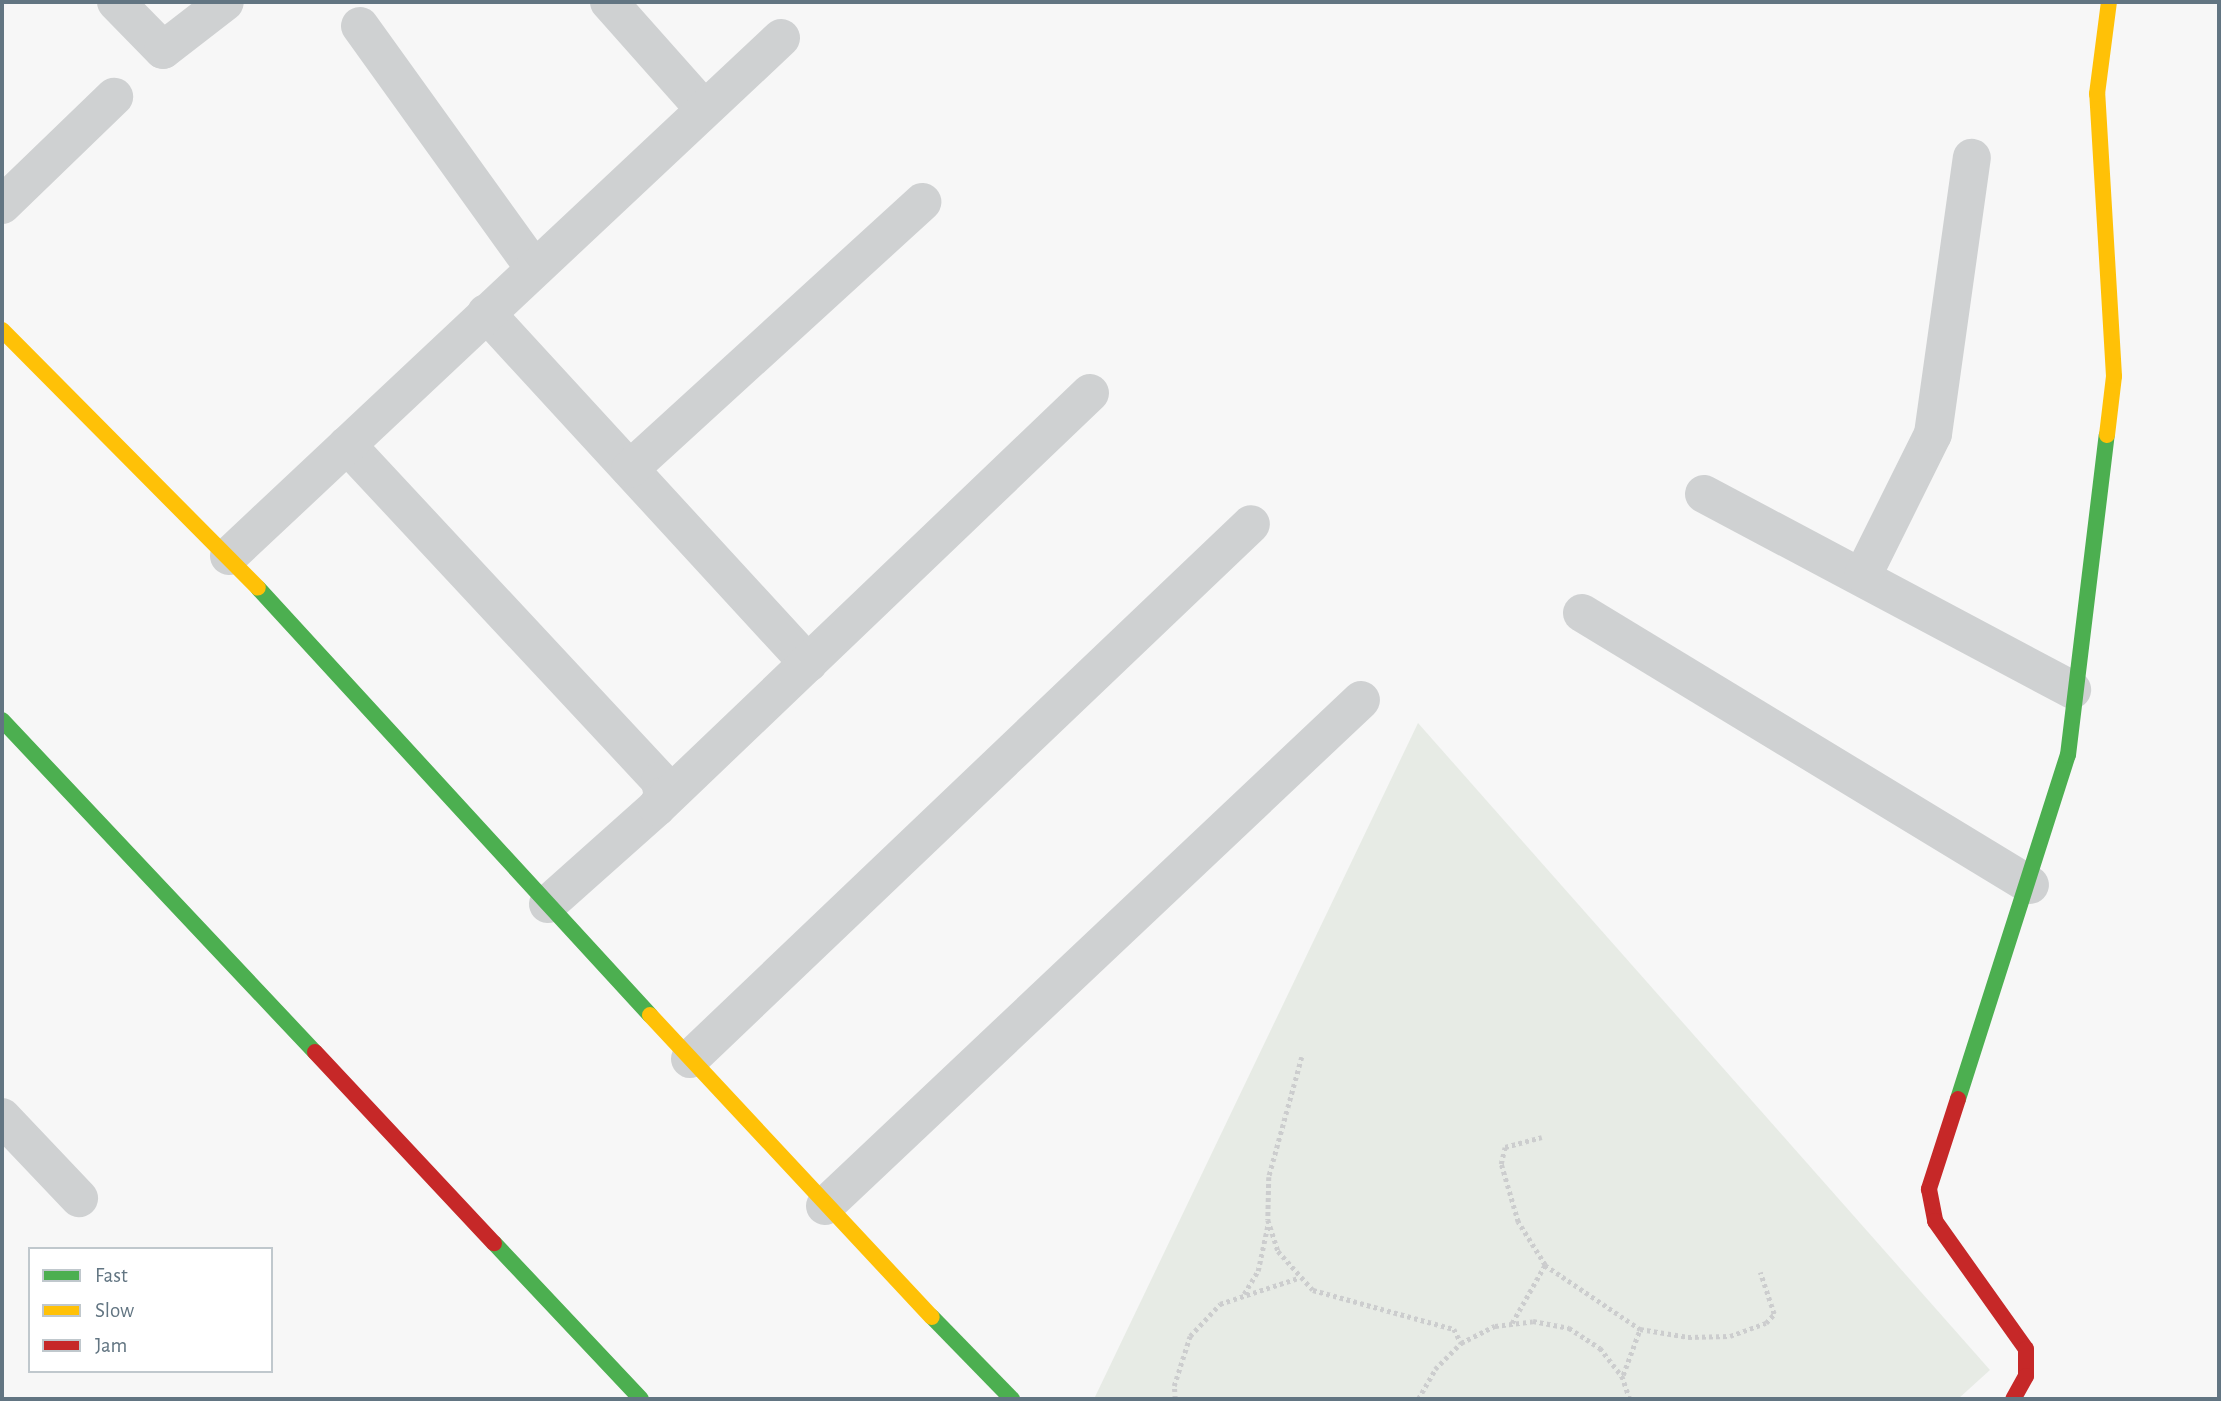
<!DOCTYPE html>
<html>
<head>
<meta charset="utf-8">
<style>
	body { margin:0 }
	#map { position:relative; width:2221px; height:1401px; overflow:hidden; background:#f7f7f7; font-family:"Alegreya Sans",sans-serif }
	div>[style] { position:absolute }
	.green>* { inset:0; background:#e7ebe5 }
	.path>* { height:4.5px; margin-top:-2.25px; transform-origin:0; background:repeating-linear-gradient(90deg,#cccdce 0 3.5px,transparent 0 7px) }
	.street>* { height:38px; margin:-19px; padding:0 19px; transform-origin:19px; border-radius:19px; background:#cfd1d2 }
	.fast>* { height:16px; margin:-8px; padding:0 8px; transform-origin:8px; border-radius:8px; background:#4caf50 }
	.slow>* { height:16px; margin:-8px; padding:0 8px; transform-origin:8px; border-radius:8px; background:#ffc107 }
	.jam>* { height:16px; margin:-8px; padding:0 8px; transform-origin:8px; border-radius:8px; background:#c62828 }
	span { translate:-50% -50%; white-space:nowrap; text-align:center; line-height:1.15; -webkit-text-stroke:7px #fff; paint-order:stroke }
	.frame { position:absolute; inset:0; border:4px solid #627582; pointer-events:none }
	.legend { position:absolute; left:28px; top:1247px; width:245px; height:126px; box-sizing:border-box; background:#fff; border:2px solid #c0c8cd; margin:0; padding:9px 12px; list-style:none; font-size:21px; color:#627582 }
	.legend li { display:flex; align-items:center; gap:14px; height:35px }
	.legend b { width:35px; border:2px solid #c0c8cd }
</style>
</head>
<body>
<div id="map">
	<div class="green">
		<div style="clip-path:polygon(1418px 723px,1990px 1370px,1958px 1399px,1094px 1399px)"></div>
	</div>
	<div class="path">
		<div style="left:1302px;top:1057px;width:124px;rotate:105.4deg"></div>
		<div style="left:1269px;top:1177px;width:43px;rotate:91.3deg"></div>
		<div style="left:1268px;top:1220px;width:33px;rotate:72deg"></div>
		<div style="left:1278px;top:1251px;width:52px;rotate:48.1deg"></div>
		<div style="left:1313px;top:1290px;width:146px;rotate:15.5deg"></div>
		<div style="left:1454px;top:1329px;width:16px;rotate:63deg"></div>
		<div style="left:1545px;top:1265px;width:115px;rotate:34deg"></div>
		<div style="left:1640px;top:1329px;width:49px;rotate:9.5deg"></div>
		<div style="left:1688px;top:1337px;width:42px;rotate:-1.4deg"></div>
		<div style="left:1730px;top:1336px;width:38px;rotate:-20deg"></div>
		<div style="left:1766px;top:1323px;width:12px;rotate:-48deg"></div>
		<div style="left:1774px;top:1314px;width:44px;rotate:-108.4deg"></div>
		<div style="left:1244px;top:1294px;width:27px;rotate:-59deg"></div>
		<div style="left:1258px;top:1271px;width:48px;rotate:-78deg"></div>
		<div style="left:1512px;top:1323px;width:67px;rotate:-60.4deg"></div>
		<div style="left:1545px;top:1265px;width:51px;rotate:-122.1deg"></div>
		<div style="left:1518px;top:1222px;width:60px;rotate:-106.3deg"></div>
		<div style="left:1501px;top:1164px;width:17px;rotate:-77deg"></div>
		<div style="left:1505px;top:1147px;width:38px;rotate:-15deg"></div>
		<div style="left:1623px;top:1375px;width:49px;rotate:-69.7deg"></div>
		<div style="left:1175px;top:1399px;width:13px;rotate:-94deg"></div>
		<div style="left:1174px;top:1386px;width:52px;rotate:-72.3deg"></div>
		<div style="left:1190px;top:1336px;width:44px;rotate:-46.8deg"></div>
		<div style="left:1220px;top:1304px;width:82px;rotate:-18.4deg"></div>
		<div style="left:1418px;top:1399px;width:34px;rotate:-60deg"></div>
		<div style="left:1435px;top:1369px;width:37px;rotate:-45deg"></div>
		<div style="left:1461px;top:1343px;width:38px;rotate:-27deg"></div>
		<div style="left:1495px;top:1326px;width:38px;rotate:-7deg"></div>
		<div style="left:1533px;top:1321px;width:37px;rotate:11deg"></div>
		<div style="left:1569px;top:1328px;width:37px;rotate:33deg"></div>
		<div style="left:1600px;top:1348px;width:36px;rotate:52deg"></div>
		<div style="left:1622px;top:1376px;width:24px;rotate:71deg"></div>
	</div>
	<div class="street">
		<div style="left:116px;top:2px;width:67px;rotate:45.6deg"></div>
		<div style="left:163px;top:50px;width:78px;rotate:-37.7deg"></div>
		<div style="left:609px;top:2px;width:142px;rotate:48.4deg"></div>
		<div style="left:360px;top:26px;width:298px;rotate:54.3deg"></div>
		<div style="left:2px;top:205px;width:156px;rotate:-44deg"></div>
		<div style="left:486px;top:313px;width:476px;rotate:47.4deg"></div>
		<div style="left:347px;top:445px;width:459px;rotate:47deg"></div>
		<div style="left:660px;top:781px;width:15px;rotate:79deg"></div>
		<div style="left:663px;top:796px;width:13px;rotate:119deg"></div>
		<div style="left:657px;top:807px;width:146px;rotate:138.3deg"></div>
		<div style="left:630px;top:469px;width:396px;rotate:-42.4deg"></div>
		<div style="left:1704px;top:494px;width:417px;rotate:28deg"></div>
		<div style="left:229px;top:556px;width:757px;rotate:-43.18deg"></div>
		<div style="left:1863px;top:575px;width:157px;rotate:-63.6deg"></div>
		<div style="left:1933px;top:434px;width:279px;rotate:-82deg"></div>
		<div style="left:1582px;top:613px;width:524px;rotate:31.26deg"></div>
		<div style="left:657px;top:807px;width:599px;rotate:-43.71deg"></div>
		<div style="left:690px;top:1059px;width:775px;rotate:-43.64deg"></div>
		<div style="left:2px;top:1117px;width:112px;rotate:46.5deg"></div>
		<div style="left:825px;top:1206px;width:737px;rotate:-43.35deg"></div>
	</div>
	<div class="fast">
		<div style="left:258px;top:588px;width:580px;rotate:47.45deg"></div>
		<div style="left:2px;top:720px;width:456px;rotate:46.7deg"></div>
		<div style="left:1958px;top:1099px;width:361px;rotate:-72.3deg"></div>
		<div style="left:2068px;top:755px;width:322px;rotate:-83.1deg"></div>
		<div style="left:494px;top:1243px;width:214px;rotate:46.7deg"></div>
		<div style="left:932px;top:1317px;width:115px;rotate:45.7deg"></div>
	</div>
	<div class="slow">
		<div style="left:2px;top:330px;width:363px;rotate:45.2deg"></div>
		<div style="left:2107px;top:435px;width:59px;rotate:-83.2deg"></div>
		<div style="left:2114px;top:376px;width:283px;rotate:-93.4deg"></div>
		<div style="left:2097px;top:94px;width:93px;rotate:-82.6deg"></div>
		<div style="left:650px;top:1015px;width:413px;rotate:47deg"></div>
	</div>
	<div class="jam">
		<div style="left:315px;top:1052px;width:262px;rotate:46.9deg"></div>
		<div style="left:1958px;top:1099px;width:95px;rotate:107.9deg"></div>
		<div style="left:1929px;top:1189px;width:33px;rotate:79deg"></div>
		<div style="left:1935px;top:1221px;width:157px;rotate:54.6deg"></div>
		<div style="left:2026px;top:1349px;width:27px;rotate:90deg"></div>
		<div style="left:2026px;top:1376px;width:26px;rotate:119deg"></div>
	</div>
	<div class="frame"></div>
	<ul class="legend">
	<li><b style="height:9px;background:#4caf50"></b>Fast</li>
	<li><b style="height:9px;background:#ffc107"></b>Slow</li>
	<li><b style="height:9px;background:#c62828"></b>Jam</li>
	</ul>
</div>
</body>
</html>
